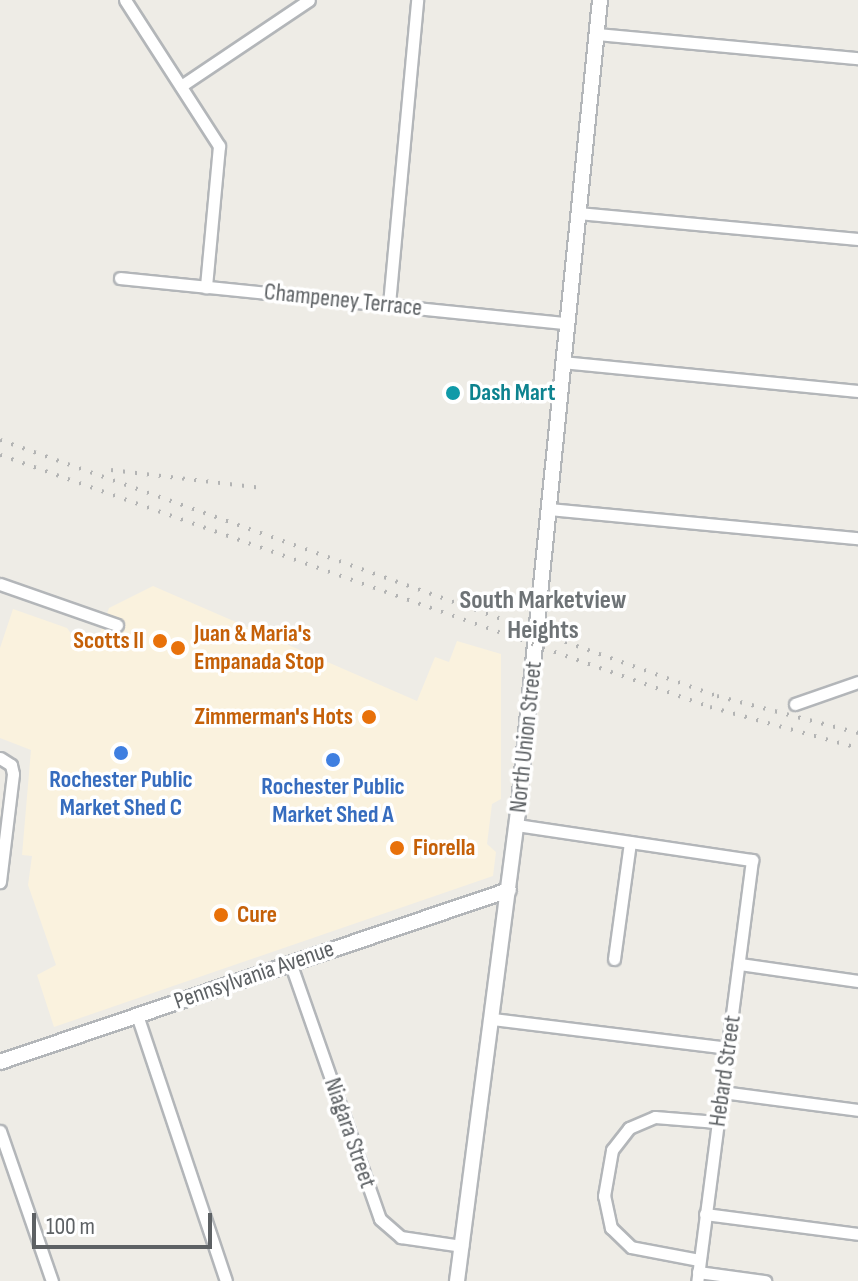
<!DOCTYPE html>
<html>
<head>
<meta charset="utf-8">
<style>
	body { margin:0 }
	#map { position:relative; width:858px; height:1281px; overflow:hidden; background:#eeece6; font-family:"Sofia Sans Condensed",sans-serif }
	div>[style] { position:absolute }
	.commercial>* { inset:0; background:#faf2de }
	.roads { filter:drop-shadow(2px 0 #b3b6b9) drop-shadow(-2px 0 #b3b6b9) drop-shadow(0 2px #b3b6b9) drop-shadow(0 -2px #b3b6b9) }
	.minor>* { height:11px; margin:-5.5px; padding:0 5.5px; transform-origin:5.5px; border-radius:5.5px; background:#fff }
	.tertiary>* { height:14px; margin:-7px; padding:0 7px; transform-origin:7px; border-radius:7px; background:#fff }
	.rail>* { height:4px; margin-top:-2px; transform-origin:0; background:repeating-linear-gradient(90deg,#b3b4b4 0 2px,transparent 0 12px) }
	.dots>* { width:22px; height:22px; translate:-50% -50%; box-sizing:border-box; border:4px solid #fff; border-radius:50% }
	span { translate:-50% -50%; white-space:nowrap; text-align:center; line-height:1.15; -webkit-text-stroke:7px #fff; paint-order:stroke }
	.street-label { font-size:24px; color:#5d6164 }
	.culture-label { font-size:24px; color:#0d838f; font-weight:700 }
	.left { translate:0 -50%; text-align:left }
	.food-label { font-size:24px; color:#c56008; font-weight:700 }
	.right { translate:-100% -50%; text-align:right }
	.shop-label { font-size:24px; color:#366cbe; font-weight:700 }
	.neighbourhood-label { font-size:26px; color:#6e7376; font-weight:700 }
	.scale { position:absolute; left:32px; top:1213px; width:180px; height:36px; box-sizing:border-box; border:4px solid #5d6164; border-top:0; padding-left:10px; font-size:24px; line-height:28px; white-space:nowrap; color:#5d6164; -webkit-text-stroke:6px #fff; paint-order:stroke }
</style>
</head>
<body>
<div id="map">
	<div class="commercial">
		<div style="clip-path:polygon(153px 586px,417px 701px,435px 657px,449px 662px,457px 641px,501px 654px,501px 799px,492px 804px,487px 844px,496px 852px,493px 876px,54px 1027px,37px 975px,56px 965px,28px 885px,32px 856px,22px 855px,31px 750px,0 738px,0 648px,13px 609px,67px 628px,80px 646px,100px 633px,109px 608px)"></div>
	</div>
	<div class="roads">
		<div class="minor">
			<div style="left:125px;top:0;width:174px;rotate:57.2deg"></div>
			<div style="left:219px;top:146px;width:142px;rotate:95.3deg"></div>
			<div style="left:597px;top:34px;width:262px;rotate:5.3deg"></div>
			<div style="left:181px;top:86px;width:154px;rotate:-33.9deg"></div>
			<div style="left:578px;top:213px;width:281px;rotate:5.3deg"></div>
			<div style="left:120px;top:278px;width:448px;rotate:5.8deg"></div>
			<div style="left:389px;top:304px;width:305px;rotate:-84.7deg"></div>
			<div style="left:562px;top:362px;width:297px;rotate:5.6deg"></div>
			<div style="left:549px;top:509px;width:310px;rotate:5.4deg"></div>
			<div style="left:0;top:584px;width:124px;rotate:19.3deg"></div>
			<div style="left:795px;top:704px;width:67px;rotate:-19.2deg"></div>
			<div style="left:0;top:758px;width:13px;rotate:32deg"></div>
			<div style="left:11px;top:765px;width:9px;rotate:77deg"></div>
			<div style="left:13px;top:774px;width:109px;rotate:96.9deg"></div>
			<div style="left:517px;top:825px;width:238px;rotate:8.5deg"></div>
			<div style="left:752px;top:860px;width:425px;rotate:97.4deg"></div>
			<div style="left:614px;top:959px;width:118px;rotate:-82.2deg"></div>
			<div style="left:290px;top:962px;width:272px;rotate:70.7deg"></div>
			<div style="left:380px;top:1219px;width:28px;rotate:41deg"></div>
			<div style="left:401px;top:1237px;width:62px;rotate:8.4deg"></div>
			<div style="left:740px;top:964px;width:119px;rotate:8.2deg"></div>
			<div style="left:137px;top:1015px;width:280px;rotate:71.5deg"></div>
			<div style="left:492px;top:1019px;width:239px;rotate:7deg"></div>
			<div style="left:722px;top:1092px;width:137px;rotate:7.5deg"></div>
			<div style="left:0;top:1131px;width:159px;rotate:70.9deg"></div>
			<div style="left:705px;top:1214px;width:154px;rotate:7.4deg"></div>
			<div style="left:699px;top:1260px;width:69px;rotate:-169.2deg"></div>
			<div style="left:631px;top:1247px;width:28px;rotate:-136deg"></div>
			<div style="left:611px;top:1228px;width:33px;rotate:-102deg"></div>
			<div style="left:604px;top:1196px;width:47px;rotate:-80.1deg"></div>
			<div style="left:612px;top:1150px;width:28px;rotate:-52deg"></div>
			<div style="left:629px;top:1128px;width:28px;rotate:-23deg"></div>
			<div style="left:655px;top:1117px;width:62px;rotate:4.6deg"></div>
			<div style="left:698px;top:1272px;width:68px;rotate:7.7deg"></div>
		</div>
		<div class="tertiary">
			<div style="left:0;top:1062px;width:537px;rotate:-18.67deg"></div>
			<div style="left:457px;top:1281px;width:472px;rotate:-82.6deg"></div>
			<div style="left:518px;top:813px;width:817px;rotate:-84.24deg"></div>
		</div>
	</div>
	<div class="rail">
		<div style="left:0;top:440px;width:761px;rotate:19.65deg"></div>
		<div style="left:717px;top:696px;width:146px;rotate:14.7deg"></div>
		<div style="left:0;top:455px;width:753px;rotate:19.54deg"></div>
		<div style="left:710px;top:707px;width:154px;rotate:15.5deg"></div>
		<div style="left:111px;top:470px;width:153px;rotate:6.8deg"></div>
	</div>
	<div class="dots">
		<div style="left:453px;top:393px;background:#0f9aa8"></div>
		<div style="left:160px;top:641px;background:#e8710a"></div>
		<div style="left:178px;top:648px;background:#e8710a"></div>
		<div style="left:369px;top:717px;background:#e8710a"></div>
		<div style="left:121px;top:753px;background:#3f7fe0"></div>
		<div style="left:333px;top:760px;background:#3f7fe0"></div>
		<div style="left:397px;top:848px;background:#e8710a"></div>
		<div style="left:221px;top:915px;background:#e8710a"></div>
	</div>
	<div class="street-label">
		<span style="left:343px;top:300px;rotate:6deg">Champeney Terrace</span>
		<span style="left:526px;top:737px;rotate:-84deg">North Union Street</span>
		<span style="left:254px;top:975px;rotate:-19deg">Pennsylvania Avenue</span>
		<span style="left:725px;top:1071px;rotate:-82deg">Hebard Street</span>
		<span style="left:350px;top:1133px;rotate:71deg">Niagara Street</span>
	</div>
	<div class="culture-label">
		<span class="left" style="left:469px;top:393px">Dash Mart</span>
	</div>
	<div class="food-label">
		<span class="left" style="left:194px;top:648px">Juan &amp; Maria's<br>Empanada Stop</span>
		<span class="right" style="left:144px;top:641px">Scotts II</span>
		<span class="right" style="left:353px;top:717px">Zimmerman's Hots</span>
		<span class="left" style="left:413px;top:848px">Fiorella</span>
		<span class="left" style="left:237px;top:915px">Cure</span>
	</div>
	<div class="shop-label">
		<span style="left:121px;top:794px">Rochester Public<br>Market Shed C</span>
		<span style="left:333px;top:801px">Rochester Public<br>Market Shed A</span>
	</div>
	<div class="neighbourhood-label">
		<span style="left:543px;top:616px">South Marketview<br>Heights</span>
	</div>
	<div class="scale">100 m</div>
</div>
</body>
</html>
